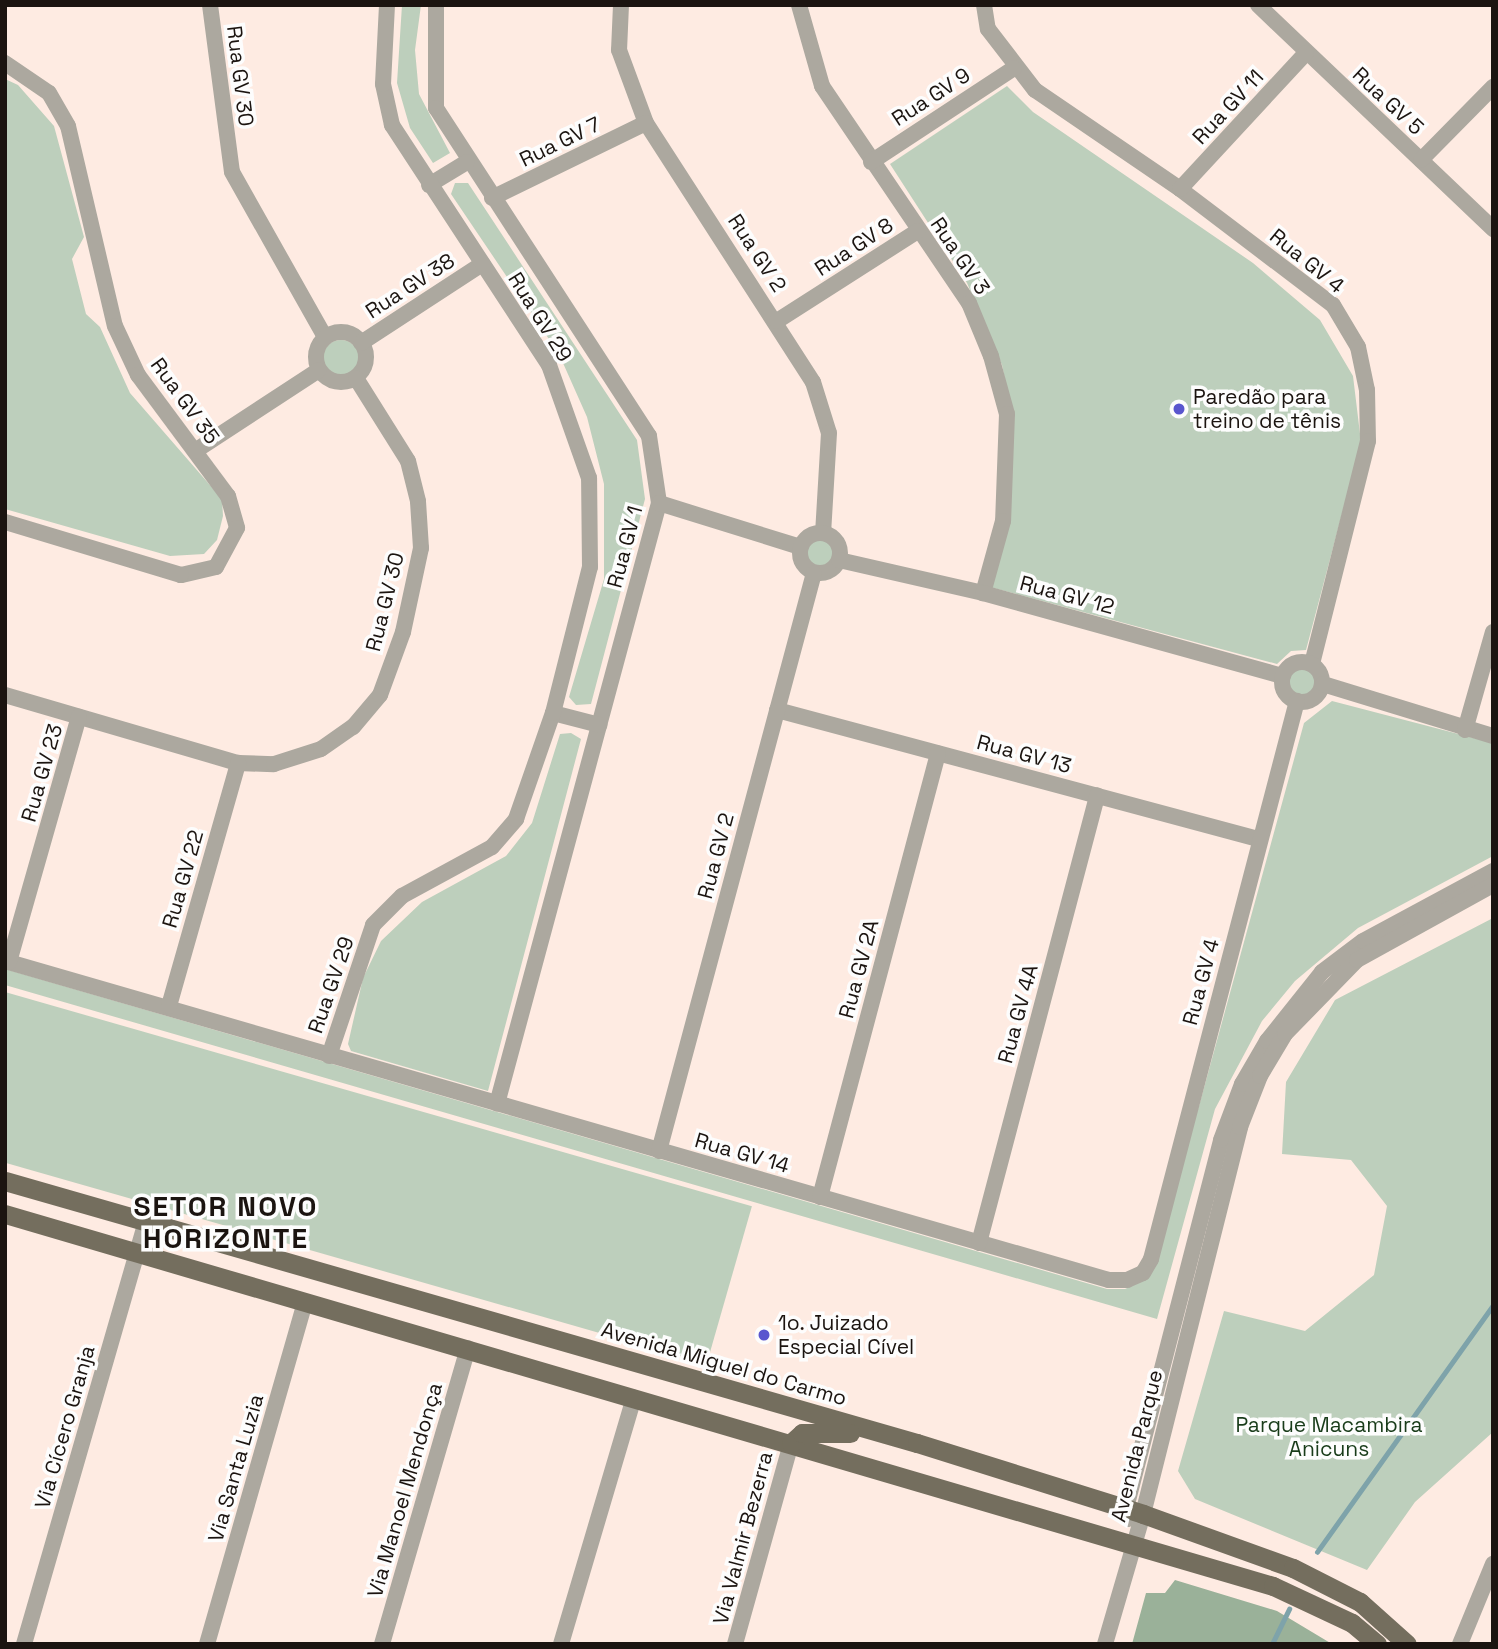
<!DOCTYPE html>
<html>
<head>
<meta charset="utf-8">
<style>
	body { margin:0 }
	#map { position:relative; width:1498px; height:1649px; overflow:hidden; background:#feebe2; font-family:"Space Grotesk",sans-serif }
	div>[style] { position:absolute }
	.green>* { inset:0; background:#bdcfbc; transform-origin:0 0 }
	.round { border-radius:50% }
	.forest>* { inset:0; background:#9ab199 }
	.stream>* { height:4.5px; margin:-2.25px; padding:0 2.25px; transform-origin:2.25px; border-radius:2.25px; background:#7ea3aa }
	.minor>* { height:16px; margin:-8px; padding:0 8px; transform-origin:8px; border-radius:8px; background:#aca89f }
	.minor>.ring { margin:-8px; padding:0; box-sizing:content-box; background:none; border:16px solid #aca89f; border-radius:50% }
	.major>* { height:19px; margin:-9.5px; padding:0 9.5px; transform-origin:9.5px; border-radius:9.5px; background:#746e5e }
	.dots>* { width:19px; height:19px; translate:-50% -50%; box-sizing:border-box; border:4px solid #fdfdfd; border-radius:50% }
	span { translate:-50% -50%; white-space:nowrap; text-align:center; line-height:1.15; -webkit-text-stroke:7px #fdfdfd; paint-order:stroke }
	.street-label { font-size:21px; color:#1b1410 }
	.poi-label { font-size:21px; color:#1b1410 }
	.left { translate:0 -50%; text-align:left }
	.park-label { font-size:21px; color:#193c1a }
	.district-label { font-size:28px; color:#1b1410; font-weight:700; letter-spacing:2px }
	.frame { position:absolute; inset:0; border:7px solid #1b1410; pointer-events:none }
</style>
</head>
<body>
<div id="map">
	<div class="green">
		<div style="clip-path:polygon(402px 5px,421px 5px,415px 50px,419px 94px,450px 153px,433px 163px,410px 128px,397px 83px)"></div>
		<div style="clip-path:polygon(5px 79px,18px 85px,54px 126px,84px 237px,72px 259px,86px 314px,100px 327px,130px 393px,222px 499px,223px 516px,217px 540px,204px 554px,170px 556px,5px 509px)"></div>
		<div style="clip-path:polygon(1007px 86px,1033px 112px,1253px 263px,1320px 320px,1353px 376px,1361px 442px,1306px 650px,1291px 651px,1277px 664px,990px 587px,1014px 424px,1002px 365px,967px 283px,890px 164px)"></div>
		<div style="clip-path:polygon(455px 183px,468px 183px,637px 440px,645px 499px,591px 704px,576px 705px,569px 697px,604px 579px,604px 484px,587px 417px,559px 354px,451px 194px)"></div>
		<div class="round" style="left:323px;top:340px;width:36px;height:36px"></div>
		<div class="round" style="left:805px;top:538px;width:28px;height:28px"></div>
		<div class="round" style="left:1288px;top:668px;width:28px;height:28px"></div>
		<div style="clip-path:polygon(1332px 701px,1493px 743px,1493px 856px,1358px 928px,1295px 981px,1262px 1021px,1215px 1109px,1157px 1319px,5px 985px,5px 969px,1107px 1289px,1125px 1289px,1140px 1282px,1199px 1106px,1304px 723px)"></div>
		<div style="clip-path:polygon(571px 733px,581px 739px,488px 1091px,351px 1051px,348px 1044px,363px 978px,381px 941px,422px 902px,506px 856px,532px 823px,560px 734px)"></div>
		<div style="clip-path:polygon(1493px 918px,1493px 1432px,1415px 1502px,1367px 1570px,1195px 1499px,1178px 1471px,1224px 1311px,1305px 1331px,1374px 1275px,1387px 1206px,1351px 1160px,1282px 1154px,1286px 1082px,1335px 1000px)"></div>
		<div style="left:5px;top:992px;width:777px;height:164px;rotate:16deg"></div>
	</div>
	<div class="forest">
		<div style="clip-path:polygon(1175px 1580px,1277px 1611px,1332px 1644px,1132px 1644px,1146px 1593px,1165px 1593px)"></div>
	</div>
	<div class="stream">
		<div style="left:1317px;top:1552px;width:303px;rotate:-54.5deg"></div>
		<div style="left:1272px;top:1644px;width:39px;rotate:-64deg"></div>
	</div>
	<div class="minor">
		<div style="left:210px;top:5px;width:168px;rotate:82.5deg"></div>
		<div style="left:232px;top:172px;width:189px;rotate:60.6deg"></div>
		<div style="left:436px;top:5px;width:103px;rotate:90deg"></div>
		<div style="left:436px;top:108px;width:391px;rotate:57deg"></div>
		<div style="left:649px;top:436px;width:68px;rotate:81.5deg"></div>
		<div style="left:659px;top:503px;width:622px;rotate:105.09deg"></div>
		<div style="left:621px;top:5px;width:45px;rotate:92.5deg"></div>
		<div style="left:619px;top:50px;width:78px;rotate:69.7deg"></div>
		<div style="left:646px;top:123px;width:308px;rotate:57.2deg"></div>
		<div style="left:813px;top:382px;width:53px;rotate:72.6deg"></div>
		<div style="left:829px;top:433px;width:100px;rotate:93.4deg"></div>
		<div style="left:799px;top:5px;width:84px;rotate:74.1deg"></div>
		<div style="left:822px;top:86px;width:262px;rotate:55.9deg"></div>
		<div style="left:969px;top:303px;width:57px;rotate:67.5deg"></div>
		<div style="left:991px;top:356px;width:60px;rotate:74.6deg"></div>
		<div style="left:1007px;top:414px;width:107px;rotate:92.1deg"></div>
		<div style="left:1003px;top:521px;width:75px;rotate:105.5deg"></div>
		<div style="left:984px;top:5px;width:24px;rotate:81deg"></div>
		<div style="left:988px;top:29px;width:77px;rotate:52.4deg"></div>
		<div style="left:1035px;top:90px;width:176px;rotate:34.3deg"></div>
		<div style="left:1180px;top:189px;width:192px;rotate:37.2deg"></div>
		<div style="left:1333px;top:305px;width:49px;rotate:59.2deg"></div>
		<div style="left:1358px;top:347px;width:44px;rotate:78.2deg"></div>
		<div style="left:1367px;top:390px;width:51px;rotate:88.9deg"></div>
		<div style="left:1368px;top:441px;width:230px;rotate:104.1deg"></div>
		<div style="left:1258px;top:5px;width:325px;rotate:43.6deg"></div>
		<div style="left:5px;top:63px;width:53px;rotate:34.3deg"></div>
		<div style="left:49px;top:93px;width:38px;rotate:60deg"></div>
		<div style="left:68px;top:126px;width:205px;rotate:76.8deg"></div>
		<div style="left:115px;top:326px;width:54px;rotate:64.9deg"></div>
		<div style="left:138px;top:375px;width:151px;rotate:53.4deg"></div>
		<div style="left:228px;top:496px;width:33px;rotate:74deg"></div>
		<div style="left:237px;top:528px;width:44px;rotate:118.3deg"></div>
		<div style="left:216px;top:567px;width:36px;rotate:167deg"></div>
		<div style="left:181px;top:575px;width:184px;rotate:-163.2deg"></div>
		<div style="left:1421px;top:160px;width:103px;rotate:-45.4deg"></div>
		<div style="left:871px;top:162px;width:171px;rotate:-33.3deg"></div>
		<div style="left:429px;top:185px;width:44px;rotate:-31.2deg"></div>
		<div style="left:1180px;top:189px;width:185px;rotate:-47.2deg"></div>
		<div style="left:492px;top:198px;width:171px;rotate:-26deg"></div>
		<div style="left:777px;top:321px;width:167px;rotate:-32.6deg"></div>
		<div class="ring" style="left:316px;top:332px;width:34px;height:34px"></div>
		<div style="left:361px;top:343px;width:145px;rotate:-33.1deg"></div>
		<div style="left:195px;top:451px;width:148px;rotate:-33.2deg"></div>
		<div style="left:659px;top:503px;width:148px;rotate:17.3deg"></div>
		<div class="ring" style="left:800px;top:533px;width:24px;height:24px"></div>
		<div style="left:839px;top:560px;width:148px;rotate:12.9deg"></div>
		<div style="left:983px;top:593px;width:311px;rotate:15.5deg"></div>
		<div class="ring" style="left:1282px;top:662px;width:24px;height:24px"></div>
		<div style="left:1323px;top:684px;width:178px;rotate:17deg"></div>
		<div style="left:5px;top:695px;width:243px;rotate:16.3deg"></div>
		<div style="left:238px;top:763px;width:36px;rotate:2deg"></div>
		<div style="left:274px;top:764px;width:49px;rotate:-17.7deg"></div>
		<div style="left:321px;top:749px;width:39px;rotate:-35deg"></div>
		<div style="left:353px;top:727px;width:42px;rotate:-49.8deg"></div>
		<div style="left:380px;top:695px;width:67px;rotate:-69.9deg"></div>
		<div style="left:403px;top:632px;width:86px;rotate:-77.9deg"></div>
		<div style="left:421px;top:548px;width:47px;rotate:-93.7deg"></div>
		<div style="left:418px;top:501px;width:41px;rotate:-104deg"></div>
		<div style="left:408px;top:461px;width:98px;rotate:-122.1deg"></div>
		<div style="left:777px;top:710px;width:500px;rotate:15deg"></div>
		<div style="left:553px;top:713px;width:48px;rotate:14.6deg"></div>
		<div style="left:1465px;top:730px;width:102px;rotate:-74.1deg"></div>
		<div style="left:5px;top:961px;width:1149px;rotate:16.12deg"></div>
		<div style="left:1109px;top:1280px;width:18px"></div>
		<div style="left:1127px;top:1280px;width:17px;rotate:-24deg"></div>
		<div style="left:1143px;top:1273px;width:16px;rotate:-60deg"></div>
		<div style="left:1151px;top:1259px;width:577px;rotate:-75.34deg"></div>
		<div style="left:9px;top:962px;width:255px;rotate:-74.1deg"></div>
		<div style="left:169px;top:1006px;width:253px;rotate:-74.1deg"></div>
		<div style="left:329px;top:1056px;width:138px;rotate:-71.4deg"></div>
		<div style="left:373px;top:925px;width:41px;rotate:-45deg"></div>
		<div style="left:402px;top:896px;width:102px;rotate:-28.6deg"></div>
		<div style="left:492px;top:847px;width:37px;rotate:-49deg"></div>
		<div style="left:516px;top:819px;width:112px;rotate:-70.8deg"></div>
		<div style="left:553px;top:713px;width:151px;rotate:-75.8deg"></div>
		<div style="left:590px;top:567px;width:89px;rotate:-90.6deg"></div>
		<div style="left:589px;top:478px;width:120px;rotate:-109.5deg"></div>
		<div style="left:549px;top:365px;width:287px;rotate:-123.2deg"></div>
		<div style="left:392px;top:125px;width:42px;rotate:-102.4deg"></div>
		<div style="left:383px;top:84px;width:79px;rotate:-87.1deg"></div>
		<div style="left:659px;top:1151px;width:598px;rotate:-74.99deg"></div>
		<div style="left:820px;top:1197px;width:459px;rotate:-75.1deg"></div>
		<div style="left:979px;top:1243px;width:463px;rotate:-75.2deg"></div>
		<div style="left:1128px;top:1519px;width:11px;rotate:-100deg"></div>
		<div style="left:1126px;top:1508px;width:380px;rotate:-75.5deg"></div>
		<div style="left:1221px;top:1140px;width:60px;rotate:-69.4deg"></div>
		<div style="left:1242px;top:1084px;width:50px;rotate:-59.8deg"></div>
		<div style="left:1267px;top:1041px;width:88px;rotate:-51.4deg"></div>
		<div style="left:1322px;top:972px;width:51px;rotate:-37.1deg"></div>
		<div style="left:1363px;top:941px;width:148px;rotate:-28.3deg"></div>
		<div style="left:24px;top:1644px;width:439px;rotate:-73.9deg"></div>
		<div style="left:207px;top:1644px;width:355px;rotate:-74deg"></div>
		<div style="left:382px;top:1644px;width:308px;rotate:-73.8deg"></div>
		<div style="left:561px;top:1644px;width:257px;rotate:-73.5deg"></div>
		<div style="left:735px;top:1644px;width:209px;rotate:-74.4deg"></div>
		<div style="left:1105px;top:1644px;width:135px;rotate:-73.7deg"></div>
		<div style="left:1143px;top:1514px;width:399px;rotate:-75.9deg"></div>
		<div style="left:1240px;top:1127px;width:55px;rotate:-68.6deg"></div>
		<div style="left:1260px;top:1076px;width:49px;rotate:-59.2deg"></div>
		<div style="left:1285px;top:1034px;width:103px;rotate:-45.8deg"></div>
		<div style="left:1357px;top:960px;width:155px;rotate:-28.9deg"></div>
		<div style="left:1460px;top:1644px;width:87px;rotate:-67.6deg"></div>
	</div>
	<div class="major">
		<div style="left:5px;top:1181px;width:949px;rotate:16.03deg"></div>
		<div style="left:917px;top:1443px;width:237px;rotate:17.4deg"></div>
		<div style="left:1143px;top:1514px;width:159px;rotate:19.8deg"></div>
		<div style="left:1293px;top:1568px;width:75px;rotate:26.9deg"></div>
		<div style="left:1360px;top:1602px;width:63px;rotate:41.8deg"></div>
		<div style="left:5px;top:1214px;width:1321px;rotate:16.35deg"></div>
		<div style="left:1273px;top:1586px;width:87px;rotate:25.1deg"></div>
		<div style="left:1352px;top:1623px;width:33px;rotate:40deg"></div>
		<div style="left:791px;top:1443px;width:15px;rotate:-42deg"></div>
		<div style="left:802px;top:1433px;width:48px"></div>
	</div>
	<div class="dots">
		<div style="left:1179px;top:409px;background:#5a56ce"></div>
		<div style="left:764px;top:1335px;background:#5a56ce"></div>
	</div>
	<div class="street-label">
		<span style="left:240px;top:76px;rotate:83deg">Rua GV 30</span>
		<span style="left:931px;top:97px;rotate:-33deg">Rua GV 9</span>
		<span style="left:1388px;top:101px;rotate:43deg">Rua GV 5</span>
		<span style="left:1228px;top:107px;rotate:-47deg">Rua GV 11</span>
		<span style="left:560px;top:142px;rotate:-26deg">Rua GV 7</span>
		<span style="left:854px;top:247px;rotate:-33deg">Rua GV 8</span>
		<span style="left:757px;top:253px;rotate:57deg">Rua GV 2</span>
		<span style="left:960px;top:256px;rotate:56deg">Rua GV 3</span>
		<span style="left:1307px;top:261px;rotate:39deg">Rua GV 4</span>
		<span style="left:410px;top:286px;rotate:-33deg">Rua GV 38</span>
		<span style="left:540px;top:317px;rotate:58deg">Rua GV 29</span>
		<span style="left:185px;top:401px;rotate:54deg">Rua GV 35</span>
		<span style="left:625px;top:547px;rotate:-75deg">Rua GV 1</span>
		<span style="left:1067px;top:595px;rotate:15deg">Rua GV 12</span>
		<span style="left:385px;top:602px;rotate:-76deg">Rua GV 30</span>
		<span style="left:1024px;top:754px;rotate:15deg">Rua GV 13</span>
		<span style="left:42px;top:773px;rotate:-74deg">Rua GV 23</span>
		<span style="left:716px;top:856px;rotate:-75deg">Rua GV 2</span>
		<span style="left:183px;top:879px;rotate:-74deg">Rua GV 22</span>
		<span style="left:859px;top:969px;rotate:-75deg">Rua GV 2A</span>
		<span style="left:1201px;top:982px;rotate:-75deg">Rua GV 4</span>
		<span style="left:331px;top:985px;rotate:-71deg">Rua GV 29</span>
		<span style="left:1018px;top:1014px;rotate:-75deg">Rua GV 4A</span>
		<span style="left:742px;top:1153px;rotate:16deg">Rua GV 14</span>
		<span style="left:724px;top:1364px;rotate:16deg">Avenida Miguel do Carmo</span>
		<span style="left:65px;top:1427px;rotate:-74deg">Via Cícero Granja</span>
		<span style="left:1137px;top:1446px;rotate:-76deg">Avenida Parque</span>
		<span style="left:236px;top:1468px;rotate:-74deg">Via Santa Luzia</span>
		<span style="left:405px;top:1490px;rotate:-74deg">Via Manoel Mendonça</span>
		<span style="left:743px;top:1538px;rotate:-75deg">Via Valmir Bezerra</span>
	</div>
	<div class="poi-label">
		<span class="left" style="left:1193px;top:409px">Paredão para<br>treino de tênis</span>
		<span class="left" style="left:778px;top:1335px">1o. Juizado<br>Especial Cível</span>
	</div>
	<div class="park-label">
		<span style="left:1329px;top:1437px">Parque Macambira<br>Anicuns</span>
	</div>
	<div class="district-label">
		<span style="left:226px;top:1222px">SETOR NOVO<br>HORIZONTE</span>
	</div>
	<div class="frame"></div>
</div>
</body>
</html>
